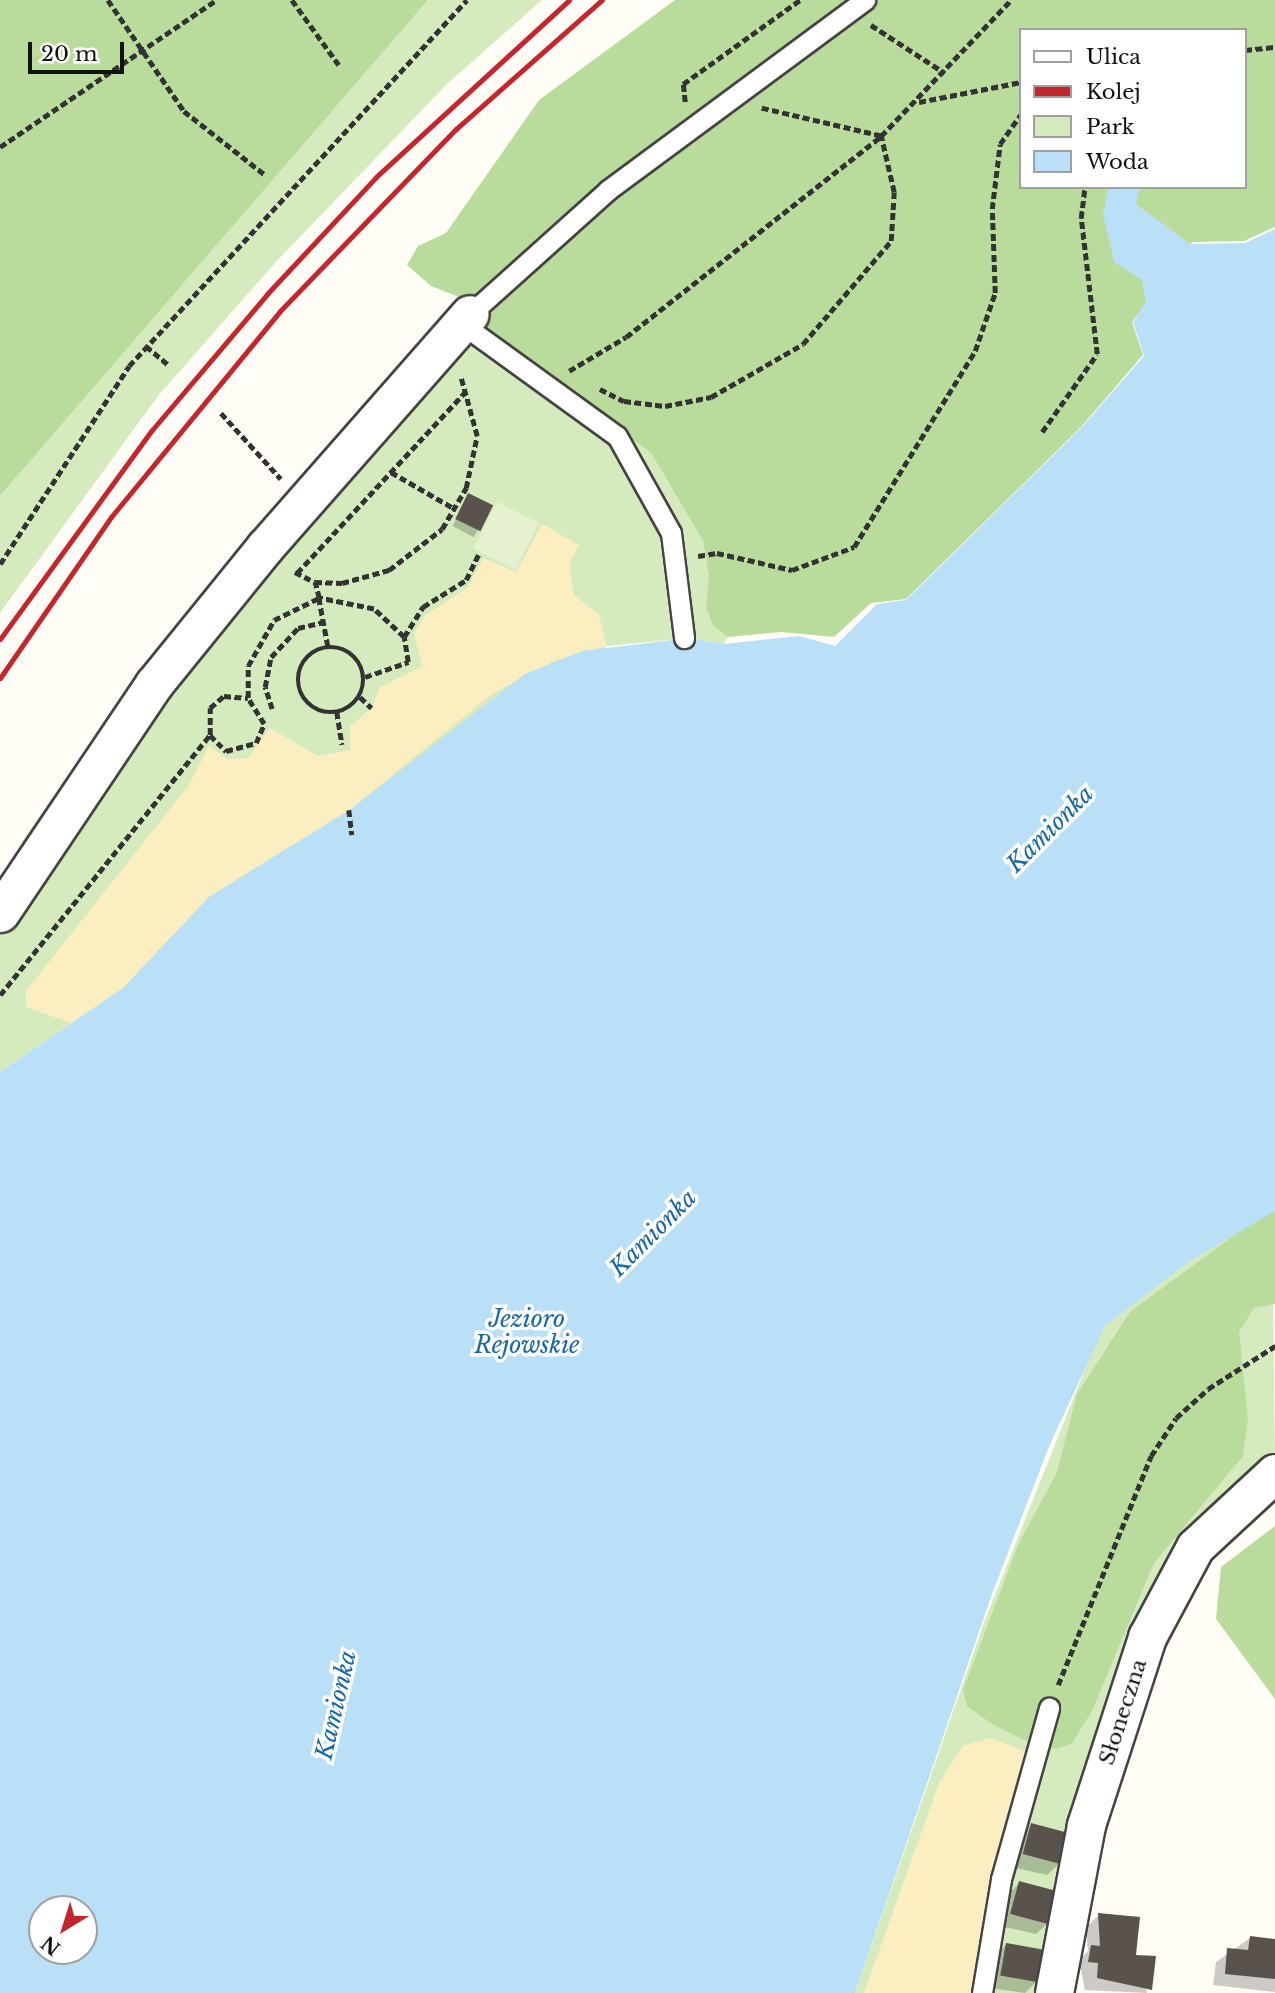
<!DOCTYPE html>
<html>
<head>
<meta charset="utf-8">
<style>
	body { margin:0 }
	#map { position:relative; width:1275px; height:1993px; overflow:hidden; background:#fffdf5; font-family:"Libre Baskerville",serif }
	div>[style] { position:absolute }
	.green>* { inset:0; background:#d5ebbd }
	.forest>* { inset:0; background:#b9dc9c }
	.sand>* { inset:0; background:#fbeec1 }
	.pitch>* { inset:0; background:#e6f2cf; transform-origin:0 0 }
	.water>* { inset:0; background:#b9e0f7 }
	.shadow>* { inset:0; background:#0003; transform-origin:0 0 }
	.building>* { inset:0; background:#5a524d; transform-origin:0 0 }
	.path>* { height:4.5px; margin-top:-2.25px; transform-origin:0; background:repeating-linear-gradient(90deg,#333 0 7px,transparent 0 10.5px) }
	.path>.ring { margin:-2.25px; padding:0; box-sizing:content-box; background:none; border:4.5px solid #333; border-radius:50% }
	.roads { filter:drop-shadow(2px 0 #444) drop-shadow(-2px 0 #444) drop-shadow(0 2px #444) drop-shadow(0 -2px #444) }
	.lane>* { height:19px; margin:-9.5px; padding:0 9.5px; transform-origin:9.5px; border-radius:9.5px; background:#fff }
	.street>* { height:37px; margin:-18.5px; padding:0 18.5px; transform-origin:18.5px; border-radius:18.5px; background:#fff }
	.rail>* { height:5px; margin:-2.5px; padding:0 2.5px; transform-origin:2.5px; border-radius:2.5px; background:#c4262e }
	span { translate:-50% -50%; white-space:nowrap; text-align:center; line-height:1.15; -webkit-text-stroke:7px #fff; paint-order:stroke }
	.street-label { font-size:21px; color:#111 }
	.water-label { font-size:23px; color:#1768a6; font-style:italic }
	.legend { position:absolute; left:1019px; top:28px; width:228px; height:161px; box-sizing:border-box; background:#fff; border:2px solid #a0a0a0; margin:0; padding:9px 12px; list-style:none; font-size:21px; color:#111 }
	.legend li { display:flex; align-items:center; gap:14px; height:35px }
	.legend b { width:35px; border:2px solid #a0a0a0 }
	.north { position:absolute; left:28px; top:1895px; width:70px; height:70px; box-sizing:border-box; background:#fff; border:2px solid #a0a0a0; border-radius:50%; rotate:218deg; font-size:19px; font-weight:700; line-height:28px; text-align:center; color:#111 }
	.north::after { content:''; display:block; margin:auto; width:24px; height:32px; background:#c4262e; clip-path:polygon(50% 0,100% 100%,50% 72%,0 100%) }
	.scale { position:absolute; left:28px; top:42px; width:96px; height:32px; box-sizing:border-box; border:4px solid #111; border-top:0; padding-left:9px; font-size:21px; line-height:24px; white-space:nowrap; color:#111; -webkit-text-stroke:5px #fff; paint-order:stroke }
</style>
</head>
<body>
<div id="map">
	<div class="green">
		<div style="clip-path:polygon(428px 0,542px 0,446px 85px,274px 264px,158px 396px,0 613px,0 496px)"></div>
		<div style="clip-path:polygon(449px 311px,0 892px,0 880px,25px 837px,189px 608px)"></div>
		<div style="clip-path:polygon(472px 322px,651px 453px,703px 541px,710px 576px,706px 608px,728px 637px,724px 644px,689px 638px,607px 646px,402px 771px,123px 988px,0 1072px,0 931px,119px 744px)"></div>
		<div style="clip-path:polygon(1272px 1207px,1275px 1455px,1246px 1476px,1140px 1611px,1103px 1710px,1042px 1993px,855px 1993px,985px 1620px,1101px 1329px,1184px 1263px)"></div>
	</div>
	<div class="forest">
		<div style="clip-path:polygon(0 0,428px 0,0 496px)"></div>
		<div style="clip-path:polygon(evenodd,675px 0,1275px 0,1275px 227px,1244px 241px,1192px 242px,1132px 322px,1143px 355px,1081px 427px,906px 599px,871px 603px,834px 637px,781px 632px,728px 637px,713px 625px,706px 608px,709px 576px,703px 541px,651px 453px,472px 322px,474px 303px,431px 286px,407px 265px,418px 246px,446px 233px,539px 100px,675px 0,1021px 30px,1245px 30px,1245px 187px,1021px 187px,1021px 30px)"></div>
		<div style="clip-path:polygon(1275px 1205px,1275px 1304px,1254px 1308px,1239px 1332px,1248px 1419px,1243px 1456px,1154px 1563px,1092px 1711px,1072px 1743px,1056px 1749px,1032px 1744px,992px 1724px,967px 1706px,963px 1690px,1018px 1545px,1057px 1472px,1077px 1394px,1130px 1312px)"></div>
		<div style="clip-path:polygon(1275px 1526px,1275px 1699px,1216px 1619px,1221px 1567px)"></div>
	</div>
	<div class="sand">
		<div style="clip-path:polygon(542px 524px,579px 545px,569px 564px,574px 595px,599px 615px,607px 646px,554px 661px,492px 694px,351px 809px,209px 897px,123px 988px,71px 1023px,26px 1007px,26px 991px,189px 785px,209px 746px,227px 759px,248px 758px,270px 728px,318px 756px,350px 750px,350px 726px,372px 708px,379px 688px,422px 666px,414px 633px,425px 615px,468px 587px,483px 558px,516px 572px)"></div>
		<div style="clip-path:polygon(990px 1738px,1029px 1753px,975px 1993px,864px 1993px,939px 1783px,963px 1746px)"></div>
	</div>
	<div class="pitch">
		<div style="left:497px;top:502px;width:47px;height:52px;rotate:27deg"></div>
	</div>
	<div class="water">
		<div style="clip-path:polygon(evenodd,1109px 187px,1140px 187px,1136px 204px,1190px 244px,1245px 243px,1275px 229px,1275px 1211px,1187px 1263px,1105px 1326px,1050px 1444px,992px 1594px,855px 1993px,0 1993px,0 1072px,123px 988px,209px 897px,351px 809px,525px 674px,582px 651px,689px 638px,724px 644px,799px 636px,835px 646px,877px 604px,906px 600px,1082px 427px,1144px 356px,1133px 322px,1146px 302px,1142px 280px,1114px 262px,1103px 214px,1109px 187px,42px 1909px,84px 1909px,84px 1951px,42px 1951px,42px 1909px)"></div>
	</div>
	<div class="shadow">
		<div style="left:469px;top:495px;width:24px;height:35px;rotate:28deg"></div>
		<div style="clip-path:polygon(1031px 1825px,1060px 1863px,1047px 1875px,1011px 1867px,1019px 1837px)"></div>
		<div style="clip-path:polygon(1019px 1883px,1049px 1922px,1036px 1934px,1000px 1926px,1007px 1896px)"></div>
		<div style="clip-path:polygon(1099px 1915px,1134px 1956px,1147px 1993px,1085px 1990px,1079px 1960px,1088px 1951px,1086px 1927px)"></div>
		<div style="clip-path:polygon(1250px 1938px,1275px 1941px,1275px 1992px,1213px 1985px,1216px 1962px)"></div>
		<div style="clip-path:polygon(1006px 1945px,1037px 1981px,1025px 1993px,990px 1988px,994px 1957px)"></div>
	</div>
	<div class="building">
		<div style="left:468px;top:493px;width:28px;height:29px;rotate:26deg"></div>
		<div style="left:1031px;top:1823px;width:39px;height:32px;rotate:15deg"></div>
		<div style="left:1019px;top:1881px;width:39px;height:34px;rotate:15deg"></div>
		<div style="clip-path:polygon(1098px 1913px,1140px 1917px,1136px 1955px,1156px 1956px,1152px 1990px,1097px 1978px,1098px 1963px,1088px 1962px,1091px 1945px,1100px 1946px)"></div>
		<div style="clip-path:polygon(1250px 1936px,1275px 1939px,1275px 1979px,1225px 1974px,1227px 1948px,1248px 1950px)"></div>
		<div style="left:1006px;top:1943px;width:40px;height:33px;rotate:10deg"></div>
	</div>
	<div class="path">
		<div style="left:108px;top:0;width:135px;rotate:55.6deg"></div>
		<div style="left:184px;top:111px;width:102px;rotate:38.2deg"></div>
		<div style="left:292px;top:0;width:80px;rotate:54.1deg"></div>
		<div style="left:871px;top:25px;width:88px;rotate:33deg"></div>
		<div style="left:1245px;top:50px;width:30px;rotate:-6deg"></div>
		<div style="left:685px;top:102px;width:18px;rotate:-96deg"></div>
		<div style="left:683px;top:84px;width:144px;rotate:-35.7deg"></div>
		<div style="left:919px;top:102px;width:104px;rotate:-11.1deg"></div>
		<div style="left:0;top:147px;width:261px;rotate:-34.2deg"></div>
		<div style="left:146px;top:346px;width:30px;rotate:40deg"></div>
		<div style="left:569px;top:371px;width:66px;rotate:-30.8deg"></div>
		<div style="left:626px;top:337px;width:325px;rotate:-38.2deg"></div>
		<div style="left:881px;top:136px;width:188px;rotate:-46.3deg"></div>
		<div style="left:600px;top:389px;width:27px;rotate:27deg"></div>
		<div style="left:624px;top:401px;width:41px;rotate:7deg"></div>
		<div style="left:665px;top:406px;width:47px;rotate:-11.1deg"></div>
		<div style="left:711px;top:397px;width:106px;rotate:-29.9deg"></div>
		<div style="left:803px;top:344px;width:135px;rotate:-49.5deg"></div>
		<div style="left:891px;top:241px;width:49px;rotate:-86.5deg"></div>
		<div style="left:894px;top:192px;width:57px;rotate:-103.1deg"></div>
		<div style="left:881px;top:136px;width:123px;rotate:-166.9deg"></div>
		<div style="left:221px;top:413px;width:89px;rotate:47.7deg"></div>
		<div style="left:1042px;top:432px;width:95px;rotate:-54.8deg"></div>
		<div style="left:1097px;top:354px;width:137px;rotate:-96.7deg"></div>
		<div style="left:1081px;top:218px;width:31px;rotate:-83deg"></div>
		<div style="left:391px;top:472px;width:74px;rotate:30deg"></div>
		<div style="left:698px;top:556px;width:19px;rotate:-9deg"></div>
		<div style="left:717px;top:553px;width:77px;rotate:12.8deg"></div>
		<div style="left:792px;top:570px;width:66px;rotate:-20.4deg"></div>
		<div style="left:854px;top:547px;width:230px;rotate:-58.3deg"></div>
		<div style="left:975px;top:351px;width:61px;rotate:-71deg"></div>
		<div style="left:995px;top:293px;width:84px;rotate:-92deg"></div>
		<div style="left:992px;top:209px;width:65px;rotate:-83deg"></div>
		<div style="left:1000px;top:144px;width:37px;rotate:-55deg"></div>
		<div style="left:0;top:564px;width:236px;rotate:-56.9deg"></div>
		<div style="left:129px;top:366px;width:498px;rotate:-47.3deg"></div>
		<div style="left:295px;top:572px;width:22px;rotate:27deg"></div>
		<div style="left:297px;top:573px;width:246px;rotate:-47.1deg"></div>
		<div style="left:404px;top:637px;width:36px;rotate:-58deg"></div>
		<div style="left:423px;top:607px;width:51px;rotate:-32.1deg"></div>
		<div style="left:466px;top:580px;width:30px;rotate:-64deg"></div>
		<div class="ring" style="left:298px;top:647px;width:61.5px;height:61.5px"></div>
		<div style="left:365px;top:677px;width:46px;rotate:-19.2deg"></div>
		<div style="left:408px;top:662px;width:25px;rotate:-99deg"></div>
		<div style="left:404px;top:637px;width:41px;rotate:-137deg"></div>
		<div style="left:374px;top:609px;width:56px;rotate:-168.7deg"></div>
		<div style="left:319px;top:598px;width:16px;rotate:-104deg"></div>
		<div style="left:315px;top:582px;width:27px;rotate:2deg"></div>
		<div style="left:342px;top:583px;width:49px;rotate:-15.5deg"></div>
		<div style="left:389px;top:570px;width:67px;rotate:-37.7deg"></div>
		<div style="left:442px;top:529px;width:48px;rotate:-59.7deg"></div>
		<div style="left:466px;top:488px;width:53px;rotate:-78.1deg"></div>
		<div style="left:477px;top:436px;width:60px;rotate:-105.4deg"></div>
		<div style="left:360px;top:697px;width:16px;rotate:43deg"></div>
		<div style="left:272px;top:709px;width:23px;rotate:-108deg"></div>
		<div style="left:265px;top:687px;width:31px;rotate:-79deg"></div>
		<div style="left:271px;top:657px;width:40px;rotate:-47deg"></div>
		<div style="left:298px;top:628px;width:26px;rotate:-13deg"></div>
		<div style="left:337px;top:712px;width:33px;rotate:81deg"></div>
		<div style="left:210px;top:735px;width:23px;rotate:45deg"></div>
		<div style="left:226px;top:751px;width:31px;rotate:-15deg"></div>
		<div style="left:256px;top:743px;width:21px;rotate:-67deg"></div>
		<div style="left:264px;top:724px;width:31px;rotate:-122deg"></div>
		<div style="left:349px;top:810px;width:25px;rotate:83deg"></div>
		<div style="left:0;top:995px;width:334px;rotate:-51.1deg"></div>
		<div style="left:210px;top:735px;width:27px;rotate:-90deg"></div>
		<div style="left:210px;top:708px;width:18px;rotate:-41deg"></div>
		<div style="left:224px;top:696px;width:24px;rotate:5deg"></div>
		<div style="left:248px;top:698px;width:32px;rotate:-90deg"></div>
		<div style="left:248px;top:666px;width:53px;rotate:-60.5deg"></div>
		<div style="left:274px;top:620px;width:50px;rotate:-26.1deg"></div>
		<div style="left:319px;top:598px;width:49px;rotate:79.4deg"></div>
		<div style="left:1058px;top:1685px;width:247px;rotate:-67.9deg"></div>
		<div style="left:1151px;top:1456px;width:45px;rotate:-56.7deg"></div>
		<div style="left:1176px;top:1418px;width:43px;rotate:-42.2deg"></div>
		<div style="left:1208px;top:1389px;width:80px;rotate:-32.7deg"></div>
	</div>
	<div class="roads">
		<div class="lane">
			<div style="left:470px;top:314px;width:186px;rotate:-41.9deg"></div>
			<div style="left:608px;top:190px;width:320px;rotate:-36.5deg"></div>
			<div style="left:462px;top:324px;width:191px;rotate:35.9deg"></div>
			<div style="left:617px;top:436px;width:111px;rotate:60.9deg"></div>
			<div style="left:671px;top:533px;width:106px;rotate:82.9deg"></div>
			<div style="left:982px;top:1993px;width:116px;rotate:-80.5deg"></div>
			<div style="left:1001px;top:1879px;width:178px;rotate:-74.3deg"></div>
		</div>
		<div class="street">
			<div style="left:0;top:913px;width:276px;rotate:-56.1deg"></div>
			<div style="left:154px;top:684px;width:176px;rotate:-51deg"></div>
			<div style="left:265px;top:547px;width:310px;rotate:-48.7deg"></div>
			<div style="left:1054px;top:1993px;width:171px;rotate:-79.2deg"></div>
			<div style="left:1086px;top:1825px;width:198px;rotate:-72deg"></div>
			<div style="left:1147px;top:1637px;width:102px;rotate:-61.9deg"></div>
			<div style="left:1195px;top:1547px;width:109px;rotate:-42.8deg"></div>
		</div>
	</div>
	<div class="rail">
		<div style="left:0;top:639px;width:258px;rotate:-54deg"></div>
		<div style="left:152px;top:430px;width:180px;rotate:-49.7deg"></div>
		<div style="left:268px;top:293px;width:158px;rotate:-47deg"></div>
		<div style="left:376px;top:177px;width:262px;rotate:-42.5deg"></div>
		<div style="left:0;top:678px;width:196px;rotate:-55.4deg"></div>
		<div style="left:111px;top:517px;width:266px;rotate:-50.6deg"></div>
		<div style="left:280px;top:311px;width:253px;rotate:-46deg"></div>
		<div style="left:456px;top:129px;width:195px;rotate:-41.5deg"></div>
	</div>
	<div class="street-label">
		<span style="left:1123px;top:1712px;rotate:-72deg">Słoneczna</span>
	</div>
	<div class="water-label">
		<span style="left:1050px;top:829px;rotate:-45deg">Kamionka</span>
		<span style="left:653px;top:1233px;rotate:-45deg">Kamionka</span>
		<span style="left:527px;top:1332px">Jezioro<br>Rejowskie</span>
		<span style="left:336px;top:1705px;rotate:-77deg">Kamionka</span>
	</div>
	<ul class="legend">
	<li><b style="height:9px;background:#fff"></b>Ulica</li>
	<li><b style="height:9px;background:#c4262e"></b>Kolej</li>
	<li><b style="height:19px;background:#d5ebbd"></b>Park</li>
	<li><b style="height:19px;background:#b9e0f7"></b>Woda</li>
	</ul>
	<div class="north">N</div>
	<div class="scale">20 m</div>
</div>
</body>
</html>
